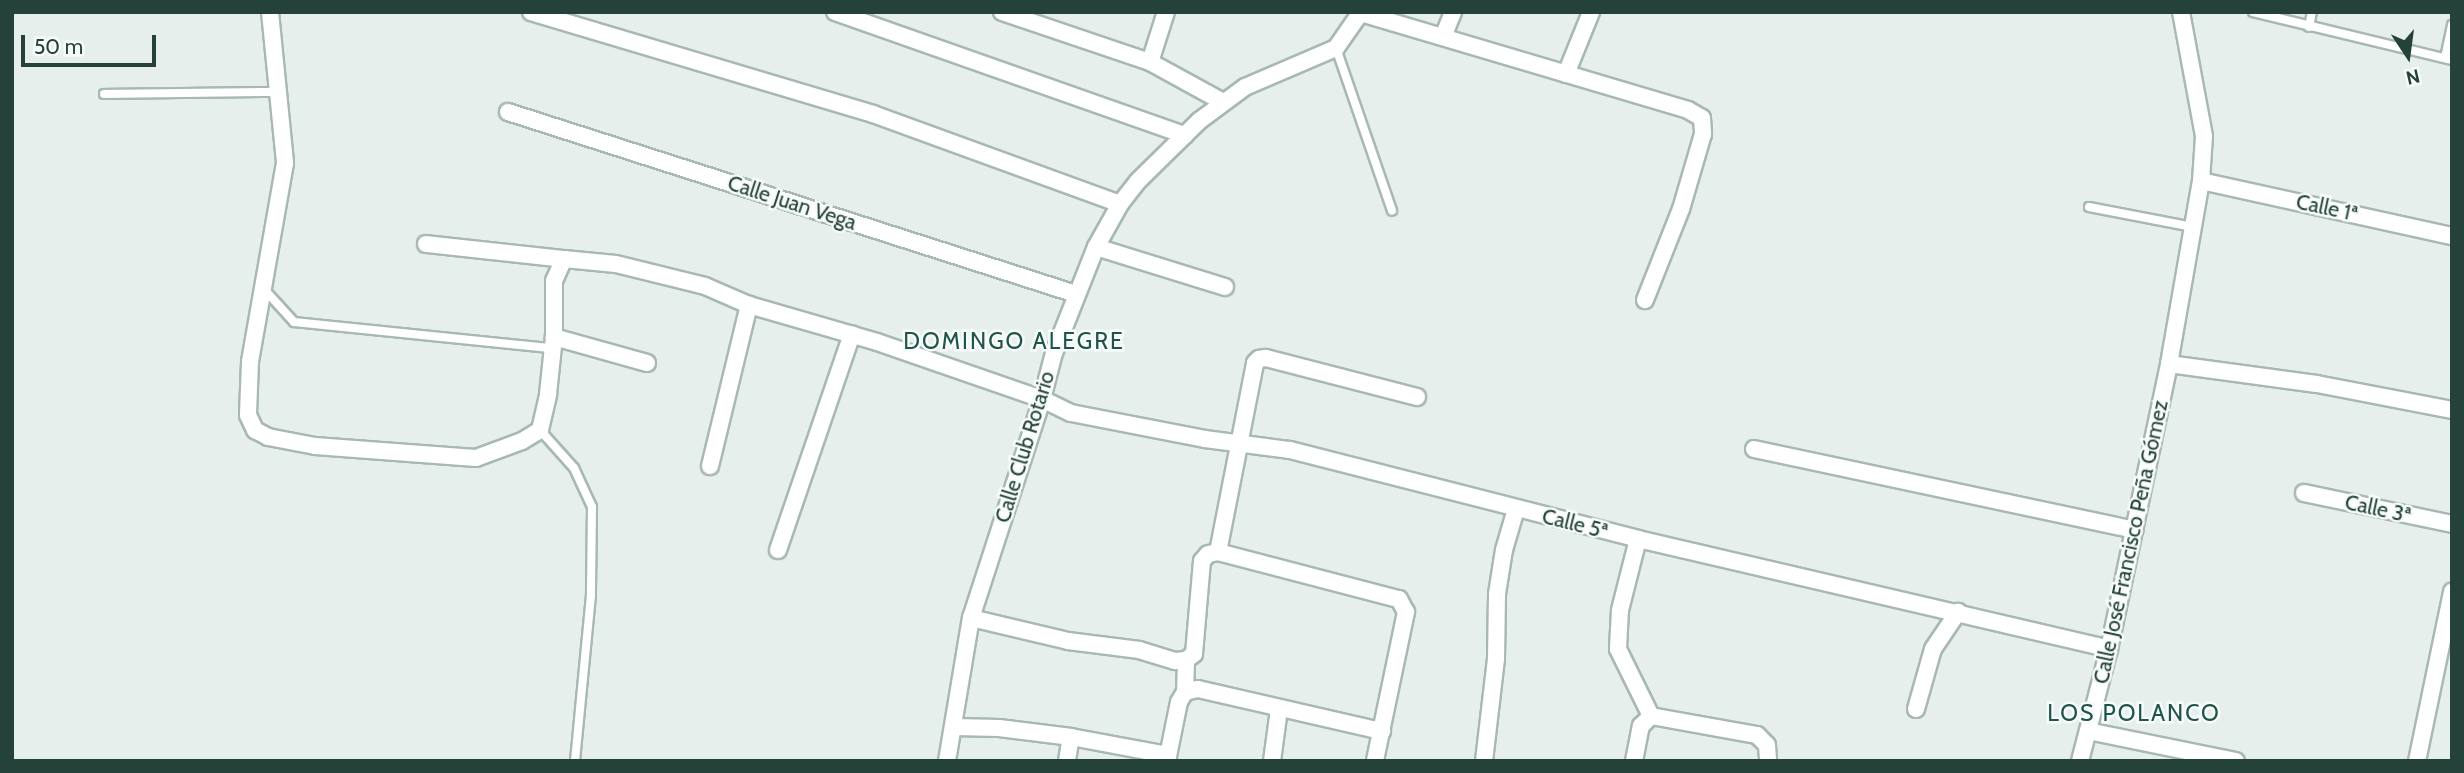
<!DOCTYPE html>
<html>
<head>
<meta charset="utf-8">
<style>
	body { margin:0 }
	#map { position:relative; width:2464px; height:773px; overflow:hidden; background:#e6efeb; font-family:Cabin,sans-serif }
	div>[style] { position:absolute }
	.roads { filter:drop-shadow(2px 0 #a8b8b2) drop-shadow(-2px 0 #a8b8b2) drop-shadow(0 2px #a8b8b2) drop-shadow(0 -2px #a8b8b2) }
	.lane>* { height:8px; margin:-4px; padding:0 4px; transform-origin:4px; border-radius:4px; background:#fff }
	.street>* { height:16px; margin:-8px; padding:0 8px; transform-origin:8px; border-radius:8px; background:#fff }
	span { translate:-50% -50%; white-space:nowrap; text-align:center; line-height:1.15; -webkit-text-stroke:5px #f7fbf9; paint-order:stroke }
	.street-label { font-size:21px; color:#24423a }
	.neighbourhood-label { font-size:23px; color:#1f5548; letter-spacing:2px }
	.frame { position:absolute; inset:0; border:14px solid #24423a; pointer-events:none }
	.north { position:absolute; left:2373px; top:21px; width:70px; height:70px; -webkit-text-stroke:5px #f7fbf9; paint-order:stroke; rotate:167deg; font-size:19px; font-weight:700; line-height:28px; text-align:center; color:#24423a }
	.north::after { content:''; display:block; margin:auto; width:24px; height:32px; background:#24423a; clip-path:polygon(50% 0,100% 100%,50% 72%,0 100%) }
	.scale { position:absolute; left:21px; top:35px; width:135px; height:32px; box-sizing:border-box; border:4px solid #24423a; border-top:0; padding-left:9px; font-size:21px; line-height:24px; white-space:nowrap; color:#24423a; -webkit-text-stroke:5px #f7fbf9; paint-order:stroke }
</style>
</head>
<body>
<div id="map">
	<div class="roads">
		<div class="lane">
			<div style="left:2253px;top:12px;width:205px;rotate:13.6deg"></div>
			<div style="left:2309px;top:27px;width:15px;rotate:-79deg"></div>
			<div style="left:1336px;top:48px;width:172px;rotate:71deg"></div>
			<div style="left:2445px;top:58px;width:34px;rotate:-78deg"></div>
			<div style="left:104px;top:94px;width:175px;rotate:-0.7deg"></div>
			<div style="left:2089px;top:207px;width:106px;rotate:10.9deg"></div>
			<div style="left:263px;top:288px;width:46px;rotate:47.6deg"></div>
			<div style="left:294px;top:322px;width:259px;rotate:5.8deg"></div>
			<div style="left:540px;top:430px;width:51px;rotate:48.2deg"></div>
			<div style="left:574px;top:468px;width:43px;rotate:65.2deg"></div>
			<div style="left:592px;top:507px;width:88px;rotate:90.7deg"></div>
			<div style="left:591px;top:595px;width:167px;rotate:95.5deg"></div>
		</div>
		<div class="street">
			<div style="left:270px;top:12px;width:152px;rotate:84.3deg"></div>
			<div style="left:285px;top:163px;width:202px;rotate:100deg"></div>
			<div style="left:250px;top:362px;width:53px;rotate:92.2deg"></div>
			<div style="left:248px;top:415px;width:17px;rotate:65deg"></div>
			<div style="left:255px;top:430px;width:15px;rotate:28deg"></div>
			<div style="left:268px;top:437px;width:48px;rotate:10.8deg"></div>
			<div style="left:315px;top:446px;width:161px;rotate:4.3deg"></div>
			<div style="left:476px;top:458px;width:49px;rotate:-20.3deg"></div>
			<div style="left:522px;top:441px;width:21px;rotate:-31deg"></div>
			<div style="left:540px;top:430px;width:37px;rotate:-77deg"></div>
			<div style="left:548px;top:394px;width:57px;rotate:-84deg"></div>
			<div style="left:531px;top:12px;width:357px;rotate:16.6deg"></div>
			<div style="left:873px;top:114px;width:263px;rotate:20deg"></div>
			<div style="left:835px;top:12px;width:371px;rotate:19.4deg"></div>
			<div style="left:1002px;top:12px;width:156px;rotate:18.7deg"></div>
			<div style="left:1150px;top:62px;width:83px;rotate:28.7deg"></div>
			<div style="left:1361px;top:13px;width:341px;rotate:16.5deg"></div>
			<div style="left:1688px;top:110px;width:16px;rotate:30deg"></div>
			<div style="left:1702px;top:118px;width:16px;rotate:86deg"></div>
			<div style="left:1703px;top:134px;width:78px;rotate:106.3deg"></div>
			<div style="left:1681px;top:209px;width:98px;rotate:111.6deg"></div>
			<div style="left:1443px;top:37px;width:27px;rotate:-68deg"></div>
			<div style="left:1150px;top:62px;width:52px;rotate:-72.3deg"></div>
			<div style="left:1566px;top:74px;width:67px;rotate:-68deg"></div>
			<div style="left:508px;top:112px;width:596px;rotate:17.77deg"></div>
			<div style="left:2201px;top:181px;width:257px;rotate:12.4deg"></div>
			<div style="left:426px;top:244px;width:139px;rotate:6.2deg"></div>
			<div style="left:1096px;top:247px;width:135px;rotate:17.2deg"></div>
			<div style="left:647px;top:363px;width:97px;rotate:-164.4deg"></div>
			<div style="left:554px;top:337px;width:56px;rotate:-90deg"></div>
			<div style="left:554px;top:281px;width:24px;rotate:-66deg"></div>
			<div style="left:564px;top:259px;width:52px;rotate:5.5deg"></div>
			<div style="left:616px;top:264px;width:92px;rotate:13.9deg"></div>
			<div style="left:705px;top:286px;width:48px;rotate:23.4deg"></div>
			<div style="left:749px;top:305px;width:133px;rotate:16.1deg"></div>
			<div style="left:877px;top:342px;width:175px;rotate:19.1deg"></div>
			<div style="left:1042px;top:399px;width:32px;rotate:26deg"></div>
			<div style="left:1071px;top:413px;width:136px;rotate:11deg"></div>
			<div style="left:1205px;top:439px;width:86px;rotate:7.4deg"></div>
			<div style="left:1290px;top:450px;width:359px;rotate:14.3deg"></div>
			<div style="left:1638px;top:539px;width:484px;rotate:13.1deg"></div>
			<div style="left:2169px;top:364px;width:149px;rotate:7.7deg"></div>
			<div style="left:2317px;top:384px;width:137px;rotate:10.9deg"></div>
			<div style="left:1754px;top:449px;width:389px;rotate:12deg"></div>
			<div style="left:710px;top:466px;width:166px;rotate:-76.4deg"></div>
			<div style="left:2304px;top:493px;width:151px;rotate:11.8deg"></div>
			<div style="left:1638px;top:539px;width:73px;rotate:104.2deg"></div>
			<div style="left:1620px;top:610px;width:39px;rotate:93deg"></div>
			<div style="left:1618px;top:649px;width:75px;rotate:63.8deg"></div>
			<div style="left:778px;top:550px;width:228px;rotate:-71.1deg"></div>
			<div style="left:1218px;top:552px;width:193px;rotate:-78.9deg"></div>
			<div style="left:1255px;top:363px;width:6px;rotate:-45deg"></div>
			<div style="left:1259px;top:359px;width:7px;rotate:-8deg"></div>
			<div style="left:1266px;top:358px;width:156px;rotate:14.5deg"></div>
			<div style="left:971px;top:618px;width:100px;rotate:13.3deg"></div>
			<div style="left:1068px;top:641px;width:72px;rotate:7.2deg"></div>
			<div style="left:1139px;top:650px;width:38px;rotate:17deg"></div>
			<div style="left:1175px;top:661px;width:11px;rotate:-5deg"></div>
			<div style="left:1186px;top:660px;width:10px;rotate:-37deg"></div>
			<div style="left:1194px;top:654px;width:93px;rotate:-85.1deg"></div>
			<div style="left:1202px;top:561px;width:9px;rotate:-49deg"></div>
			<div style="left:1208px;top:554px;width:10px;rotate:-11deg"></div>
			<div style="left:1218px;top:552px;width:187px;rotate:14.6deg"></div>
			<div style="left:1399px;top:599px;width:15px;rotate:62deg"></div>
			<div style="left:1406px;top:612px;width:152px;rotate:101.8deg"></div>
			<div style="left:1185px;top:692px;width:32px;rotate:-88deg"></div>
			<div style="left:1916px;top:709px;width:62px;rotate:-74.2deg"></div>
			<div style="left:1933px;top:649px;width:45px;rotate:-56deg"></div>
			<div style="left:1651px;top:716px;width:108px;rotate:10.2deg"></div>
			<div style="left:1757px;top:735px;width:14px;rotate:45deg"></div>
			<div style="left:1767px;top:745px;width:16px;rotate:86deg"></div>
			<div style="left:955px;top:727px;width:44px;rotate:1.3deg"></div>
			<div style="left:999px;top:728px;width:73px;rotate:7.1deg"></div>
			<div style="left:1071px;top:737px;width:99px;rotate:10.5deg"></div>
			<div style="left:2088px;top:731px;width:151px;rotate:11.5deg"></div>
			<div style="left:947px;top:761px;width:145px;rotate:-80.5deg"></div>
			<div style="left:971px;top:618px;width:230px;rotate:-72deg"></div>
			<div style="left:1042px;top:399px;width:48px;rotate:-75.4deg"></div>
			<div style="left:1054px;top:353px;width:114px;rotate:-68.4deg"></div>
			<div style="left:1096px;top:247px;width:49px;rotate:-60.8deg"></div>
			<div style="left:1120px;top:204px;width:29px;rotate:-52deg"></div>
			<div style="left:1138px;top:181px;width:86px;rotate:-44.5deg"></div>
			<div style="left:1199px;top:121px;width:57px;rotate:-36.5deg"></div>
			<div style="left:1245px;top:87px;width:99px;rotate:-23.2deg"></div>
			<div style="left:1336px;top:48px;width:44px;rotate:-55.2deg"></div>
			<div style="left:1067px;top:761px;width:24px;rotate:-81deg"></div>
			<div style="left:1167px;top:761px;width:60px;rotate:-78.5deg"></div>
			<div style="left:1179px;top:702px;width:12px;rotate:-59deg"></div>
			<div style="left:1185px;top:692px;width:13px;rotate:-13deg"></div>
			<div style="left:1198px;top:689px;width:189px;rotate:12.9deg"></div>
			<div style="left:1272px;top:761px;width:52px;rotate:-82.3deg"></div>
			<div style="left:1484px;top:761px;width:103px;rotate:-83.3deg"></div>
			<div style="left:1496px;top:659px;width:65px;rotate:-89.1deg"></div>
			<div style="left:1497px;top:594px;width:45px;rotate:-81deg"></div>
			<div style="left:1504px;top:550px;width:43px;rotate:-73.7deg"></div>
			<div style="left:1634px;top:761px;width:36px;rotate:-79deg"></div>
			<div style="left:1641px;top:726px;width:14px;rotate:-45deg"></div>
			<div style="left:2080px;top:761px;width:116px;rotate:-75.5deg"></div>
			<div style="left:2109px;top:649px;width:291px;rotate:-78.1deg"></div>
			<div style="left:2169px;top:364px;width:186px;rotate:-80.1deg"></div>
			<div style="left:2201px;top:181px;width:45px;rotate:-86.2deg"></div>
			<div style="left:2204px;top:136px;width:126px;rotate:-100.5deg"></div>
			<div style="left:2417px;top:761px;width:173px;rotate:-78.3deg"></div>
		</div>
	</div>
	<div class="street-label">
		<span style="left:792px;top:203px;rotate:18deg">Calle Juan Vega</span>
		<span style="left:2327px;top:208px;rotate:12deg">Calle 1ª</span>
		<span style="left:1025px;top:447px;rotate:-73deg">Calle Club Rotario</span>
		<span style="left:2378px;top:509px;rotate:12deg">Calle 3ª</span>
		<span style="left:1575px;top:524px;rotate:14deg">Calle 5ª</span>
		<span style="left:2131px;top:542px;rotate:-78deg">Calle José Francisco Peña Gómez</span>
	</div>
	<div class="neighbourhood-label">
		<span style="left:1014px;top:341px">DOMINGO ALEGRE</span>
		<span style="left:2134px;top:713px">LOS POLANCO</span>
	</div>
	<div class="frame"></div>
	<div class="north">N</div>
	<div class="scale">50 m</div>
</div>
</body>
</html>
